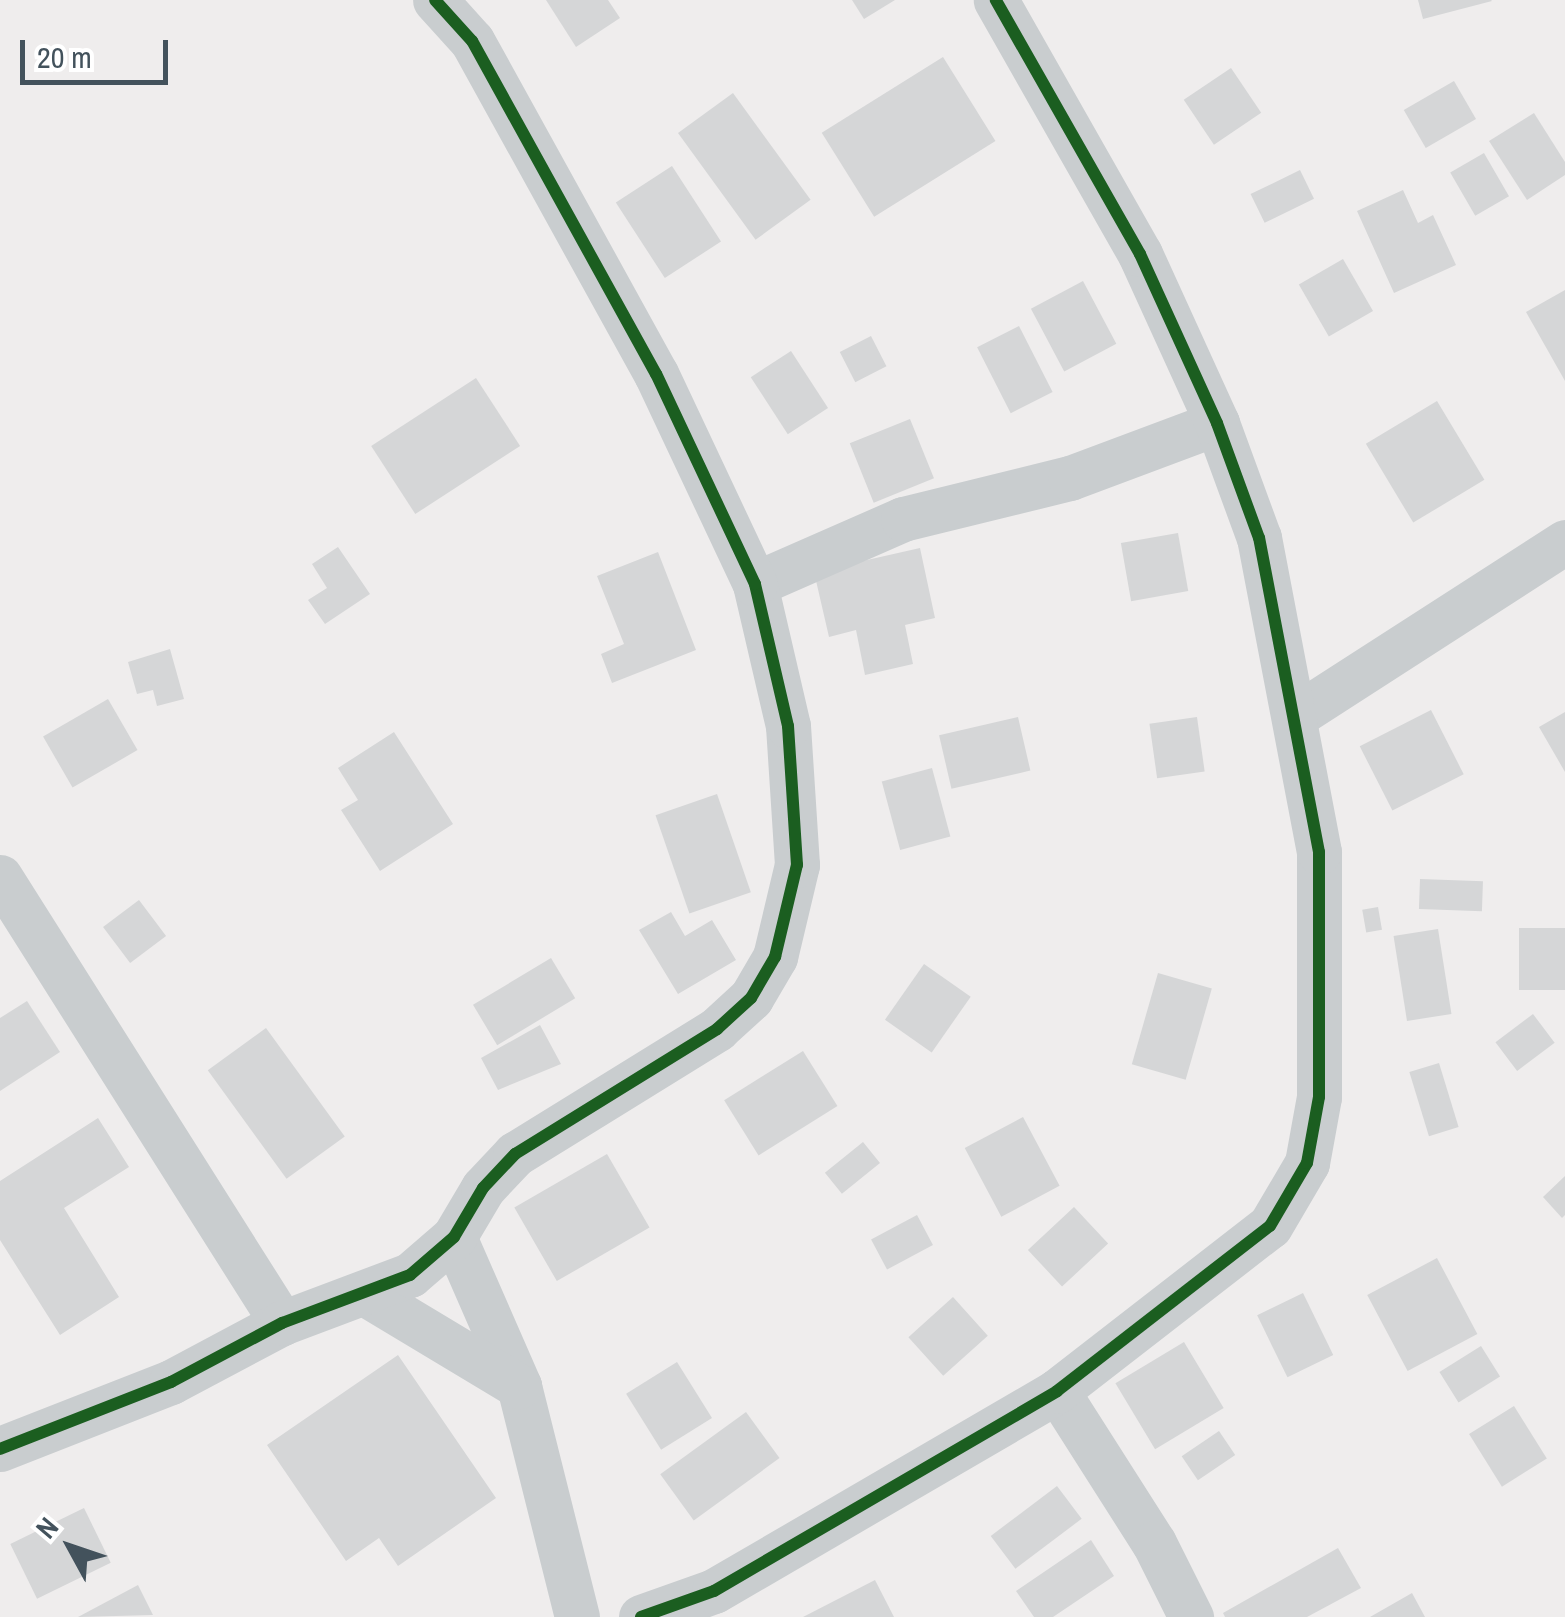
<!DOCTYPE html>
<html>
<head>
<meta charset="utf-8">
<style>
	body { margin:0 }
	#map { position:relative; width:1565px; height:1617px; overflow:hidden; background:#efeded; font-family:"Archivo Narrow",sans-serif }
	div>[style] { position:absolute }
	.building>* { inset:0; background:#d5d6d7; transform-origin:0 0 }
	.minor>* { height:45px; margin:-22.5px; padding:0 22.5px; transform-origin:22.5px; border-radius:22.5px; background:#c9cdcf }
	.cycleway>* { height:12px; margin:-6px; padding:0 6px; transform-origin:6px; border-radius:6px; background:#1b5e20 }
	span { translate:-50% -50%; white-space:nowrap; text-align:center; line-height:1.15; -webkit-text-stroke:10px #fff; paint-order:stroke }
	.north { position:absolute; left:20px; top:1497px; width:100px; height:100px; -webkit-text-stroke:8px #fff; paint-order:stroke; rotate:310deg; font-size:28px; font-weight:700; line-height:40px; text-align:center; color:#43525c }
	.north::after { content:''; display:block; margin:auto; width:35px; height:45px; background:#43525c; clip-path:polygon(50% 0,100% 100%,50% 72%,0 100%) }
	.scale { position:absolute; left:20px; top:40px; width:148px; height:45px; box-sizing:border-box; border:5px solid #43525c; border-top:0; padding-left:12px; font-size:30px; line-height:35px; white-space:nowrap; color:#43525c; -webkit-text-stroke:8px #fff; paint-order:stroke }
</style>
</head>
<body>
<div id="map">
	<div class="building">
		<div style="clip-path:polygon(546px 0,608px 0,620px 18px,576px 47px)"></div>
		<div style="clip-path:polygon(852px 0,895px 0,864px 19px)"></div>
		<div style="clip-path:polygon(1418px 0,1491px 0,1492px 1px,1423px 19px)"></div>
		<div style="left:943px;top:57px;width:99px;height:143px;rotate:58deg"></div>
		<div style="left:1231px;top:68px;width:54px;height:57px;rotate:56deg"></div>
		<div style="left:1454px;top:81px;width:44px;height:58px;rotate:60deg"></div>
		<div style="left:733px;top:93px;width:132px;height:68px;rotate:54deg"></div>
		<div style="clip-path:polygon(1534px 113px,1565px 162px,1565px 175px,1527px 200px,1489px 141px)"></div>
		<div style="left:1484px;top:153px;width:50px;height:39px;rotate:60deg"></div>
		<div style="left:672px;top:166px;width:90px;height:67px;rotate:57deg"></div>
		<div style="left:1300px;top:170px;width:32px;height:55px;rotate:64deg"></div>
		<div style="clip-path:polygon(1403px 190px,1418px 223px,1433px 215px,1456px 265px,1394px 293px,1357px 211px)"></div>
		<div style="left:1343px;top:259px;width:60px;height:51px;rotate:60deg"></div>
		<div style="left:1083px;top:281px;width:71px;height:59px;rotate:62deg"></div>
		<div style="clip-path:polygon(1565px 290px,1565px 381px,1526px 312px)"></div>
		<div style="left:1019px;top:326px;width:74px;height:47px;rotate:63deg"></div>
		<div style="left:871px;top:336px;width:34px;height:35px;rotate:63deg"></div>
		<div style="left:791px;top:351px;width:68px;height:48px;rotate:57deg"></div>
		<div style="left:476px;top:378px;width:81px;height:125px;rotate:57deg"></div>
		<div style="left:1437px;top:401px;width:92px;height:83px;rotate:59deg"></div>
		<div style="left:910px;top:419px;width:64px;height:65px;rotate:68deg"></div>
		<div style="left:1178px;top:533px;width:59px;height:58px;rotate:80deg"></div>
		<div style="clip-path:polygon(338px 547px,370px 594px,325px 624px,308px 600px,327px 588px,312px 564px)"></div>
		<div style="clip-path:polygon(920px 548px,935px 618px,905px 625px,913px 664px,865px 675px,856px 630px,829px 637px,814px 572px)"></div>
		<div style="clip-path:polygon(658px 552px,696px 650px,612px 683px,601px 654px,624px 644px,597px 576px)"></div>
		<div style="clip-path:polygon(170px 649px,184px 699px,157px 706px,153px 690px,137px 694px,128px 662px)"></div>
		<div style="left:108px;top:699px;width:59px;height:75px;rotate:60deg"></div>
		<div style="left:1431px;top:710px;width:72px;height:80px;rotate:63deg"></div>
		<div style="clip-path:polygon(1565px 712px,1565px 772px,1539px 727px)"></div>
		<div style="left:1018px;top:717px;width:55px;height:81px;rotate:77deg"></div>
		<div style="left:1197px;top:717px;width:55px;height:48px;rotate:82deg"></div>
		<div style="clip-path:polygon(394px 732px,453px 824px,380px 871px,341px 810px,358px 800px,338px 768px)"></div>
		<div style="left:932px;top:768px;width:71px;height:52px;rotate:75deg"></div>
		<div style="left:717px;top:794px;width:104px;height:65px;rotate:71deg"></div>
		<div style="left:1420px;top:879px;width:63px;height:30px;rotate:2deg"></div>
		<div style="left:139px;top:900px;width:45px;height:45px;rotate:53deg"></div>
		<div style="left:1378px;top:907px;width:23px;height:16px;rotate:80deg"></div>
		<div style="clip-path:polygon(671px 912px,685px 936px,712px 920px,736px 960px,678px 994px,639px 930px)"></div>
		<div style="left:1565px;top:928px;width:62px;height:46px;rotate:90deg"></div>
		<div style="left:1438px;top:929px;width:86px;height:45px;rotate:81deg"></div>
		<div style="left:551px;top:958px;width:47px;height:91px;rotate:59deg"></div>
		<div style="left:924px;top:964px;width:57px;height:68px;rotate:35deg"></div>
		<div style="left:1158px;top:973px;width:56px;height:95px;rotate:16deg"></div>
		<div style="clip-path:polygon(27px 1001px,60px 1052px,0 1091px,0 1018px)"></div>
		<div style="left:1533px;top:1014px;width:36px;height:47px;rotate:53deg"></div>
		<div style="clip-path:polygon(540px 1025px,561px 1064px,498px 1090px,481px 1058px)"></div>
		<div style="left:266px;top:1028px;width:134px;height:72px;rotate:54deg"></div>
		<div style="left:803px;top:1051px;width:65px;height:93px;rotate:58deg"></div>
		<div style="left:1439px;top:1063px;width:67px;height:31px;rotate:73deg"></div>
		<div style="left:1023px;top:1117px;width:78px;height:66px;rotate:62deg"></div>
		<div style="clip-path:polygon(98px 1118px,129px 1167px,64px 1208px,119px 1297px,60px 1335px,0 1240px,0 1181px)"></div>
		<div style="left:863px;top:1142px;width:27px;height:49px;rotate:51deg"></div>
		<div style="left:607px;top:1154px;width:85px;height:107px;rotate:60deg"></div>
		<div style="clip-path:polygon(1565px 1176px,1565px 1215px,1562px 1218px,1543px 1197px)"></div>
		<div style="left:1074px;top:1207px;width:50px;height:63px;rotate:47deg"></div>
		<div style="left:917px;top:1215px;width:34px;height:52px;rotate:62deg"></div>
		<div style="left:1437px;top:1258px;width:86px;height:79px;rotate:62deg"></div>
		<div style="left:1303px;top:1293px;width:69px;height:51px;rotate:64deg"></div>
		<div style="left:953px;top:1297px;width:52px;height:60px;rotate:48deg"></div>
		<div style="left:1184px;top:1342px;width:77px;height:80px;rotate:59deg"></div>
		<div style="left:1481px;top:1346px;width:36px;height:49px;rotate:58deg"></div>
		<div style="clip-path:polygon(398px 1355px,496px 1498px,398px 1566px,379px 1538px,346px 1561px,267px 1445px)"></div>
		<div style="left:677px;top:1362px;width:66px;height:60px;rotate:58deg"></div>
		<div style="left:1514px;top:1406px;width:62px;height:53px;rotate:58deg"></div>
		<div style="left:746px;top:1412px;width:57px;height:106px;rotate:54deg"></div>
		<div style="left:1219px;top:1431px;width:29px;height:45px;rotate:56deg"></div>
		<div style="left:1057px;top:1486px;width:41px;height:83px;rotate:53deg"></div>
		<div style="left:84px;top:1508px;width:61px;height:82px;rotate:64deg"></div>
		<div style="clip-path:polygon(1091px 1540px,1114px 1576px,1053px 1617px,1034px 1617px,1016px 1591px)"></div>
		<div style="clip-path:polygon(1338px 1548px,1361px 1588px,1307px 1617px,1225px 1617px,1223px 1613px)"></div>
		<div style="clip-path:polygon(875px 1580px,894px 1617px,803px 1617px)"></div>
		<div style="clip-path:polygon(138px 1585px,153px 1615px,78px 1617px)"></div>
		<div style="clip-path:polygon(1412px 1593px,1425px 1617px,1370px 1617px)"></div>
	</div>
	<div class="minor">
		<div style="left:755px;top:584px;width:162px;rotate:-23.7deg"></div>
		<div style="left:903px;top:519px;width:172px;rotate:-13.8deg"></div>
		<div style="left:1070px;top:478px;width:157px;rotate:-20.5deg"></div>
		<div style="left:1295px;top:716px;width:321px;rotate:-32.8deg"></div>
		<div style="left:0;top:877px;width:528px;rotate:57.7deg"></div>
		<div style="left:454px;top:1237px;width:163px;rotate:66.4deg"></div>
		<div style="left:519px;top:1386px;width:238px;rotate:75.9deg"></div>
		<div style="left:364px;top:1293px;width:181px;rotate:31deg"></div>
		<div style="left:1057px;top:1391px;width:180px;rotate:57.5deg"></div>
		<div style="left:1154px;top:1543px;width:83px;rotate:63.4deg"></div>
		<div style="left:0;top:1449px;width:184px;rotate:-21.4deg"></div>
		<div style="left:171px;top:1382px;width:126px;rotate:-28deg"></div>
		<div style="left:282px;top:1323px;width:137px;rotate:-20.6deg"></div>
		<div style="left:410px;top:1275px;width:58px;rotate:-40.8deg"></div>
		<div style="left:454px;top:1237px;width:57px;rotate:-59.4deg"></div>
		<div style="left:483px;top:1188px;width:47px;rotate:-46.7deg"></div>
		<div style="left:515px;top:1154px;width:238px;rotate:-31.7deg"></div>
		<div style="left:717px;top:1029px;width:46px;rotate:-42.4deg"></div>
		<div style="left:751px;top:998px;width:48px;rotate:-59.7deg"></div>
		<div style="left:775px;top:957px;width:95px;rotate:-76.6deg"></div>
		<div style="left:797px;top:865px;width:139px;rotate:-93.7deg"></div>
		<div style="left:788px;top:726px;width:146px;rotate:-103.1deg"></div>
		<div style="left:755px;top:584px;width:232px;rotate:-115.2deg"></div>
		<div style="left:656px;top:374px;width:380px;rotate:-118.9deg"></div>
		<div style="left:472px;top:41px;width:55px;rotate:-132.1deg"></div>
		<div style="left:641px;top:1617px;width:77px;rotate:-19.6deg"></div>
		<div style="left:714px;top:1591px;width:397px;rotate:-30.2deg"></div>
		<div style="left:1057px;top:1391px;width:269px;rotate:-37.8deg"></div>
		<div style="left:1270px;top:1226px;width:73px;rotate:-59.6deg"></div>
		<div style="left:1307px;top:1163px;width:67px;rotate:-79.7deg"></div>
		<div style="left:1319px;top:1097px;width:245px;rotate:-90deg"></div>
		<div style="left:1319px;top:852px;width:320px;rotate:-100.8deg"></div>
		<div style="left:1259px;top:538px;width:122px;rotate:-110.1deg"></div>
		<div style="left:1217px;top:423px;width:186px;rotate:-114.5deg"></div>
		<div style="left:1140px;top:254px;width:292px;rotate:-119.6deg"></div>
	</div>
	<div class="cycleway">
		<div style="left:0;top:1449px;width:184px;rotate:-21.4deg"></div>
		<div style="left:171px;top:1382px;width:126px;rotate:-28deg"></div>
		<div style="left:282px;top:1323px;width:137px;rotate:-20.6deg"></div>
		<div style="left:410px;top:1275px;width:58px;rotate:-40.8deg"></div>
		<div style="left:454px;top:1237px;width:57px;rotate:-59.4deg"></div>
		<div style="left:483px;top:1188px;width:47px;rotate:-46.7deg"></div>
		<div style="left:515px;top:1154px;width:238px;rotate:-31.7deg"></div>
		<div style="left:717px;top:1029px;width:46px;rotate:-42.4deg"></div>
		<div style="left:751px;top:998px;width:48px;rotate:-59.7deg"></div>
		<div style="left:775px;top:957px;width:95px;rotate:-76.6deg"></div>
		<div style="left:797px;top:865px;width:139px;rotate:-93.7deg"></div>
		<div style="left:788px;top:726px;width:146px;rotate:-103.1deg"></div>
		<div style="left:755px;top:584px;width:232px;rotate:-115.2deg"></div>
		<div style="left:656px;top:374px;width:380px;rotate:-118.9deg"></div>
		<div style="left:472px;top:41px;width:55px;rotate:-132.1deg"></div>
		<div style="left:641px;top:1617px;width:77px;rotate:-19.6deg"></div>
		<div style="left:714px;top:1591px;width:397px;rotate:-30.2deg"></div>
		<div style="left:1057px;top:1391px;width:269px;rotate:-37.8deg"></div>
		<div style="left:1270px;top:1226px;width:73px;rotate:-59.6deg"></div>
		<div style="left:1307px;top:1163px;width:67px;rotate:-79.7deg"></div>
		<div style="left:1319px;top:1097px;width:245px;rotate:-90deg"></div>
		<div style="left:1319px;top:852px;width:320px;rotate:-100.8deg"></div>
		<div style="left:1259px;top:538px;width:122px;rotate:-110.1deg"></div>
		<div style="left:1217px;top:423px;width:186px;rotate:-114.5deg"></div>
		<div style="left:1140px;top:254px;width:292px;rotate:-119.6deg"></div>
	</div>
	<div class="north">N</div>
	<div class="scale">20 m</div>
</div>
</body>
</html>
